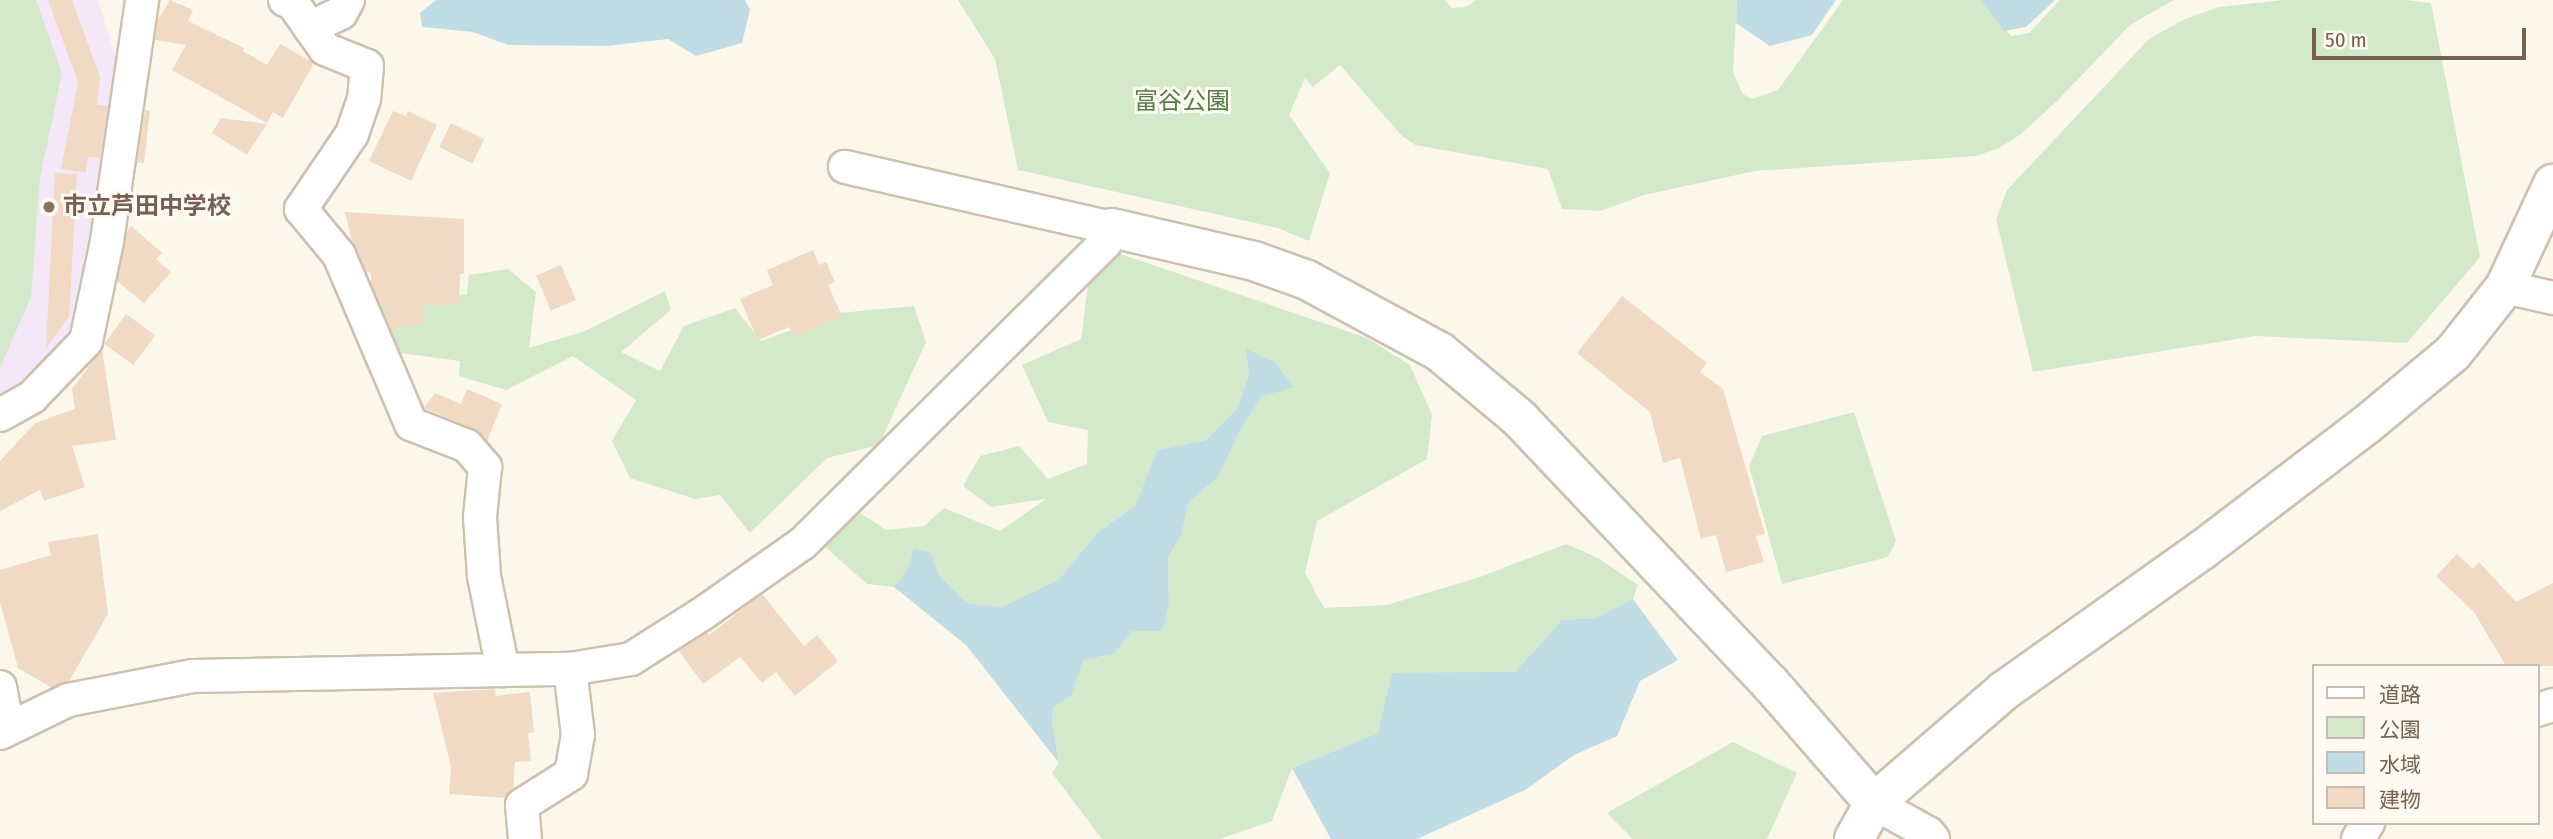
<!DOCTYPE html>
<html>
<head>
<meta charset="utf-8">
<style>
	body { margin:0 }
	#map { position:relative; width:2553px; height:839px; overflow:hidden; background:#fcf7eb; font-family:"Fira Sans Condensed","Noto Sans JP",sans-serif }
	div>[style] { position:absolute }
	.education>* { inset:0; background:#f4e7f8 }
	.green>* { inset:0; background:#d4e9ca }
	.water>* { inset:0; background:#c0dce5 }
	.building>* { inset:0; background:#f0dac4; transform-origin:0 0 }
	.roads { filter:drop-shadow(2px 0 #cec0b1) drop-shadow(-2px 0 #cec0b1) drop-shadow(0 2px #cec0b1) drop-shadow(0 -2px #cec0b1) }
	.street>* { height:32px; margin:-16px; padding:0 16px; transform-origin:16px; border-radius:16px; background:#fff }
	.secondary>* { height:38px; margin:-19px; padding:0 19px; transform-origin:19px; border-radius:19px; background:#fff }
	.dots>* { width:19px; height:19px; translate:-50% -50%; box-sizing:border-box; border:4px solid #fefaf2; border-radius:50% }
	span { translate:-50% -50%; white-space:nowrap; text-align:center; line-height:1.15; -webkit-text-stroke:6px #fefaf2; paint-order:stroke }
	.park-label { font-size:24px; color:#527b47 }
	.education-label { font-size:24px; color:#785e54; font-weight:700 }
	.left { translate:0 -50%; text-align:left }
	.legend { position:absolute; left:2312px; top:664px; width:228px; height:161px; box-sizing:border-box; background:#fefaf2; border:2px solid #c8bcb1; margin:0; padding:9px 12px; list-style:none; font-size:21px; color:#76604f }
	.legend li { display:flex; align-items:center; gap:14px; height:35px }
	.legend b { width:35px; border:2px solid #c8bcb1 }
	.scale { position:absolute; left:2312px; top:28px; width:214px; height:32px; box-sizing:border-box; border:4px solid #76604f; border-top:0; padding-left:9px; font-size:21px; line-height:24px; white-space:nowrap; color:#76604f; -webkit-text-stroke:5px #fefaf2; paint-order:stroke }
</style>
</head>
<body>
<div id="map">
	<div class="education">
		<div style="clip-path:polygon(0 0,98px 0,122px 78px,75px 337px,53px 366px,0 401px)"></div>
	</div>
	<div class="green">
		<div style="clip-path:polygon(0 0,36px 0,62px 73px,40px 178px,31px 297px,0 368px)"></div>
		<div style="clip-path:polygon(958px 0,1445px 0,1452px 8px,1466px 7px,1476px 0,1737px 0,1733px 73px,1743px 94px,1752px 99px,1778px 90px,1843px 0,1981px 0,2011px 36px,2029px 33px,2060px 0,2174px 0,2130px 25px,2058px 100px,2021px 134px,1999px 148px,1976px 156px,1755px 171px,1644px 195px,1600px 211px,1562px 209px,1548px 169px,1415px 145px,1401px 135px,1340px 65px,1313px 87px,1305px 78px,1289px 115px,1330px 173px,1309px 241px,1278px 228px,1018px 170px,995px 59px)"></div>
		<div style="clip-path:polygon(2283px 0,2404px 0,2431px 3px,2480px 257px,2407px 343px,2255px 336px,2033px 372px,1996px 219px,2007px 190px,2149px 39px,2185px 19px,2219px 7px)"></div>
		<div style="clip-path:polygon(1115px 252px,1367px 338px,1410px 365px,1432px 415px,1427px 459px,1317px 521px,1305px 573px,1324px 608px,1387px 605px,1480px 577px,1566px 544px,1598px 558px,1638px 585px,1633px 599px,1595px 618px,1562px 620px,1515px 672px,1462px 674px,1378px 733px,1292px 768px,1272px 821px,1219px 839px,1102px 839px,1052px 773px,1059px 763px,1052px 722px,1053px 708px,1072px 695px,1083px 661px,1115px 653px,1132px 631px,1169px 603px,1168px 558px,1181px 535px,1189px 502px,1219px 476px,1238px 434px,1261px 397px,1249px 373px,1238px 407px,1206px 440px,1157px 450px,1135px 506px,1098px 532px,1059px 579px,1002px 607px,967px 603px,913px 548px,909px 566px,894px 587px,867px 584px,824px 546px,854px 509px,886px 530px,924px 526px,944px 508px,1000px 531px,1046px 499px,991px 507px,963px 486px,980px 456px,1019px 446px,1048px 479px,1087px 464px,1088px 430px,1048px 422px,1022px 365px,1081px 339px,1088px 285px)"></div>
		<div style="clip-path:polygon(508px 269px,536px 292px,529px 348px,585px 331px,665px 291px,671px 310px,621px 352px,660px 371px,684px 326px,735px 308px,761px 341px,839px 313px,914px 306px,926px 342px,879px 445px,827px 458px,750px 533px,720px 495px,695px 499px,630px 478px,612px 441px,636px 400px,573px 356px,506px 390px,459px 376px,460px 361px,386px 351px,375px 324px,377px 304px,467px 294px,469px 275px)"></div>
		<div style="clip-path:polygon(1854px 412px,1896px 541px,1888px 557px,1782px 584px,1749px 466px,1762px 436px)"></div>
		<div style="clip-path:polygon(1733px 742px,1797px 773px,1767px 839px,1633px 839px,1607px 813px)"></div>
	</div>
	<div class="water">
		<div style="clip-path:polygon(436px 0,745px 0,750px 10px,742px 43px,696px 56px,668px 39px,606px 46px,508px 45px,473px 32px,422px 27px,420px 13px)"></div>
		<div style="clip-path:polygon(1737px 0,1836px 0,1812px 35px,1770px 46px,1736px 23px)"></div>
		<div style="clip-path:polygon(1981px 0,2055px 0,2026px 27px,2004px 31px)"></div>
		<div style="clip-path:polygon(1246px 349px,1275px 362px,1293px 387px,1261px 397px,1238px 434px,1219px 476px,1189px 502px,1181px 535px,1168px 558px,1169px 603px,1162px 631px,1132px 631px,1115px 653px,1083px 661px,1072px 695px,1053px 708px,1052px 722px,1059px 763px,966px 645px,894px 587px,909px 566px,913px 548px,930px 552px,939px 575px,967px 603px,1002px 607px,1059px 579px,1098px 532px,1135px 506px,1157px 450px,1206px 440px,1238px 407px,1249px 373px)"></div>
		<div style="clip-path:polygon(1633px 599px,1678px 660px,1640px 681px,1617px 736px,1574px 755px,1525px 790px,1417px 839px,1331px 839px,1292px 768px,1378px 733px,1392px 673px,1515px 672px,1562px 620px,1595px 618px)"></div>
	</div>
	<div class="building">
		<div style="clip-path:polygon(48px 0,72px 0,100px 77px,97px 105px,108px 106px,100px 158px,88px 157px,86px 173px,61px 169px,78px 82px)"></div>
		<div style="clip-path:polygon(170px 0,193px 10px,188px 21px,244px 48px,243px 51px,267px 65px,280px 44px,314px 63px,283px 118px,273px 112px,267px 123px,172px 70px,186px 45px,155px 40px,158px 20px)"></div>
		<div style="clip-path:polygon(145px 110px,150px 110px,144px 163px,137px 162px)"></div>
		<div style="clip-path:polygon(393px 111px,406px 116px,408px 111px,437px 125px,411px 181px,369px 161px)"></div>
		<div style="clip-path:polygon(221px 118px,267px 124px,247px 155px,212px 133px)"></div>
		<div style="left:451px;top:123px;width:37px;height:27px;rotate:26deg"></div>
		<div style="clip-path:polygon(55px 173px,77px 174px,69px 317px,46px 348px)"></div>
		<div style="clip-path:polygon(345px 212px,464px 219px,464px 274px,460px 274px,459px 305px,424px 305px,424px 323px,391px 329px,383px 305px,380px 304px,371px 284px,371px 273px,366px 272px,352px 242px)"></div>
		<div style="clip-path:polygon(131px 226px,162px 253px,156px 259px,171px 272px,144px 303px,117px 281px,127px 231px)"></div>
		<div style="clip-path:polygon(813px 250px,819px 265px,826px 262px,835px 282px,828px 285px,842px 316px,794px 337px,789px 327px,758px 340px,740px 299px,773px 285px,767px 270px)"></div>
		<div style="left:561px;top:265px;width:38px;height:27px;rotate:67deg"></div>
		<div style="clip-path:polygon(1622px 296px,1707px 363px,1700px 372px,1723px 389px,1765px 534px,1756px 536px,1764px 562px,1726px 572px,1716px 535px,1701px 539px,1680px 458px,1663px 463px,1650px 412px,1577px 353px)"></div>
		<div style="left:126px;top:314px;width:36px;height:37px;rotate:36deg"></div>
		<div style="clip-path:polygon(102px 349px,116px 440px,72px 446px,85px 487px,44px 501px,40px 490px,0 511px,0 461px,35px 423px,75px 409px,72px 389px)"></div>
		<div style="clip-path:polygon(467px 389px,502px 404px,487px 441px,474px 429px,424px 408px,435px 393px,461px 404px)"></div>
		<div style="clip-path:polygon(98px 534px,108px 614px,69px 681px,52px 688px,18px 668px,0 602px,0 570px,51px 555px,48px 542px)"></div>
		<div style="clip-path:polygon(2457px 554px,2473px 569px,2479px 562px,2516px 602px,2553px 583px,2553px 666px,2506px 666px,2474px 612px,2436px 576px)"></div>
		<div style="clip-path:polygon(762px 594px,804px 646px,817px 635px,838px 661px,795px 696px,776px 672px,762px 683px,740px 657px,703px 684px,679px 651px,707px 632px,709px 635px)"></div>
		<div style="clip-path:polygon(495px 689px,496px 696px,530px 692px,534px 732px,528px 733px,531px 761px,515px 762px,513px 789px,505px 798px,449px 794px,451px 767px,433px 693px)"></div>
	</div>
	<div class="roads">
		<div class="street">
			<div style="left:285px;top:0;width:7px;rotate:16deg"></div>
			<div style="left:292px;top:2px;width:57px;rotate:54.9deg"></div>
			<div style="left:325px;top:49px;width:45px;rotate:22deg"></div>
			<div style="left:367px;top:66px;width:33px;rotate:95deg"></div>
			<div style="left:364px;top:99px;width:37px;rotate:109deg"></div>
			<div style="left:352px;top:134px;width:91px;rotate:124.2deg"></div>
			<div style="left:301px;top:209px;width:60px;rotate:50.4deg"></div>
			<div style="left:339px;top:255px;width:184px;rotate:66.9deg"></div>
			<div style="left:411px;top:424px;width:60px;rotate:21.4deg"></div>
			<div style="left:467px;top:446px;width:28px;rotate:49deg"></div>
			<div style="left:485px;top:467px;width:50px;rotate:95.7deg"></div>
			<div style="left:480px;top:517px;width:59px;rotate:86.1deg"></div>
			<div style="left:484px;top:576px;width:96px;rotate:78.6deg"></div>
			<div style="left:310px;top:28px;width:34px;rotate:-26deg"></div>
			<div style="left:341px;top:13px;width:15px;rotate:-62deg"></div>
			<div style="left:2505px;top:287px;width:49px;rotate:12.9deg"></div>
			<div style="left:0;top:415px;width:37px;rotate:-29deg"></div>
			<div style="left:32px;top:397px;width:78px;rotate:-46deg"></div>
			<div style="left:86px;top:341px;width:102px;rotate:-78.1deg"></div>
			<div style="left:107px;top:241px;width:244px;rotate:-81.7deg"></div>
			<div style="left:0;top:687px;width:42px;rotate:79deg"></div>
			<div style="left:2537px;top:710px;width:17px;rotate:-17deg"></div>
			<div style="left:0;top:733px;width:76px;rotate:-25.9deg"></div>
			<div style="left:68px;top:700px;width:127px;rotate:-10.9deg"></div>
			<div style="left:193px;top:676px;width:377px;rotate:-1.1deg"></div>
			<div style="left:570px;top:669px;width:62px;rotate:-9.3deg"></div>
			<div style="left:631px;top:659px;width:84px;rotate:-32.4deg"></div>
			<div style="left:702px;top:614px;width:123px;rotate:-35.1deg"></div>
			<div style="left:803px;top:543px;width:426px;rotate:-44.8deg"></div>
			<div style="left:1105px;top:243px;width:17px;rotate:-65deg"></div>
			<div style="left:1112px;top:228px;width:274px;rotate:-167.1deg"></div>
			<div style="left:1874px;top:803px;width:62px;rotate:29.1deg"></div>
			<div style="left:1928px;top:833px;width:8px;rotate:50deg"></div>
			<div style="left:525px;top:839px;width:34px;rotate:-95deg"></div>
			<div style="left:522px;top:805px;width:58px;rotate:-32.3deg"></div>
			<div style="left:571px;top:774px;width:40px;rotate:-80deg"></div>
			<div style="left:578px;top:735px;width:66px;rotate:-96.9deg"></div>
			<div style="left:2358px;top:839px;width:19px;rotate:-58deg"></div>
		</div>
		<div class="secondary">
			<div style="left:1112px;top:228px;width:146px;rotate:13.1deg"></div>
			<div style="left:1254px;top:261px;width:56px;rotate:19.7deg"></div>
			<div style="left:1307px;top:280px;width:151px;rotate:28.4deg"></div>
			<div style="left:1440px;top:352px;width:103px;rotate:39.9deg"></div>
			<div style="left:1519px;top:418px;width:364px;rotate:46.6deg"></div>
			<div style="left:1769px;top:682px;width:160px;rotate:49deg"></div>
			<div style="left:1854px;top:839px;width:41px;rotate:-60.9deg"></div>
			<div style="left:1874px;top:803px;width:173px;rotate:-40.8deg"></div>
			<div style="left:2005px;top:690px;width:242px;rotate:-35.4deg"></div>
			<div style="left:2202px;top:550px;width:205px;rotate:-37.3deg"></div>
			<div style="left:2365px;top:426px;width:114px;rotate:-39.7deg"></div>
			<div style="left:2453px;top:353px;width:84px;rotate:-51.8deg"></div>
			<div style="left:2505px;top:287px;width:114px;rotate:-65deg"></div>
		</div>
	</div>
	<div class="dots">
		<div style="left:49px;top:207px;background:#8d6e63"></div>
	</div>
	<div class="park-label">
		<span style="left:1182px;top:102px">富谷公園</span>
	</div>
	<div class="education-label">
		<span class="left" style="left:63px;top:207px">市立芦田中学校</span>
	</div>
	<ul class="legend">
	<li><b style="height:9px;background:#fff"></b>道路</li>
	<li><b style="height:19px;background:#d4e9ca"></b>公園</li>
	<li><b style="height:19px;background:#c0dce5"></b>水域</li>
	<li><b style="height:19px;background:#f0dac4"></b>建物</li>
	</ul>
	<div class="scale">50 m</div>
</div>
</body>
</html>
